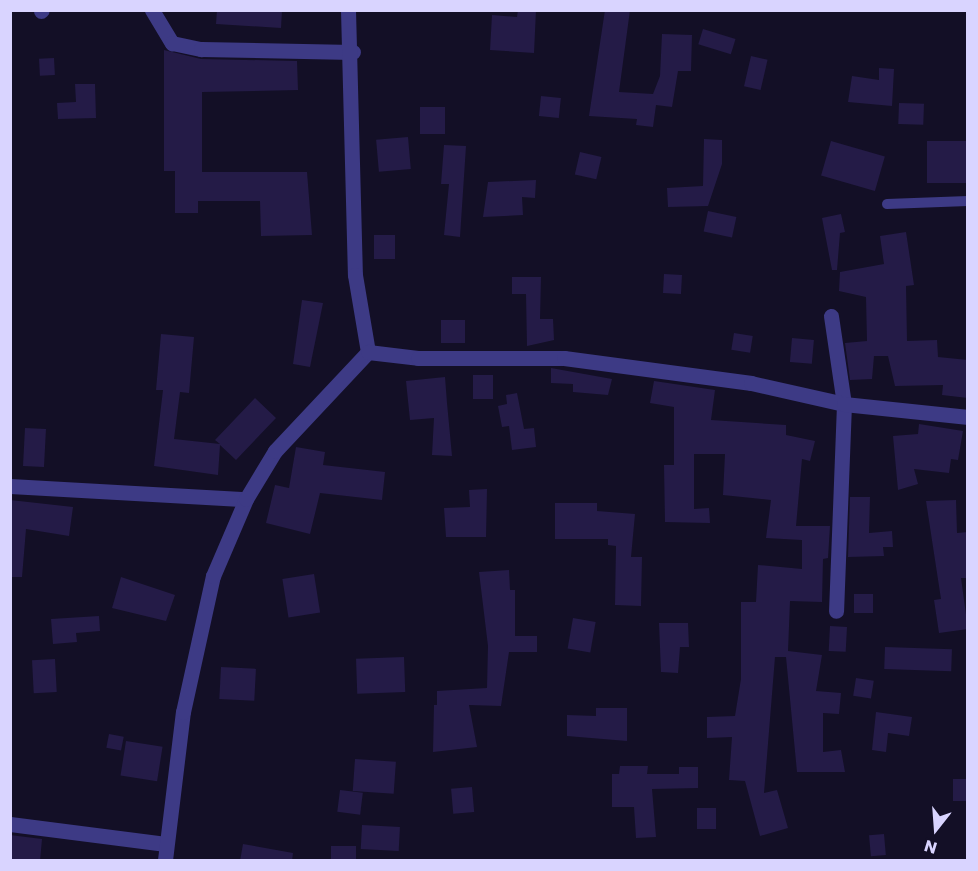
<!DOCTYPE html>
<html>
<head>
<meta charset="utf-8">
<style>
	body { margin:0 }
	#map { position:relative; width:978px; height:871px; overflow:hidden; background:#130f26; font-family:Poppins,sans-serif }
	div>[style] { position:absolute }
	.building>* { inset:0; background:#241b47; transform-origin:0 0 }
	.service>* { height:10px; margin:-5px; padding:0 5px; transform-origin:5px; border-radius:5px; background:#3d3a85 }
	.minor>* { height:15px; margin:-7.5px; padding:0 7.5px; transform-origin:7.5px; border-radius:7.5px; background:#3d3a85 }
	span { translate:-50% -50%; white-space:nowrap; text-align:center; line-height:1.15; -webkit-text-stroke:5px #130f26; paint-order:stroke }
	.frame { position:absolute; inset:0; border:12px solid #d9d4ff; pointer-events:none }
	.north { position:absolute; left:906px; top:799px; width:60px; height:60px; -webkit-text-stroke:4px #130f26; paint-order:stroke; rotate:197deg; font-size:16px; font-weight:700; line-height:24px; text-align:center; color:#d9d4ff }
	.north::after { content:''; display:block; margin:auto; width:21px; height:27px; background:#d9d4ff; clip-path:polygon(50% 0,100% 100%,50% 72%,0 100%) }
</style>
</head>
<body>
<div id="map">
	<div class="building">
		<div style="clip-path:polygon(217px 10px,282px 10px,281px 28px,216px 24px)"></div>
		<div style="clip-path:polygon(518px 10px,536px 10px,534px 53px,490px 50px,492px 15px,517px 17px)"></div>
		<div style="clip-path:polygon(605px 10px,630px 10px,619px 92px,653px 94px,660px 76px,662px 34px,692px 35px,691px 71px,678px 71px,672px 107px,656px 105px,653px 127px,636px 125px,637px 119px,589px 116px)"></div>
		<div style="left:703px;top:29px;width:34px;height:16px;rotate:17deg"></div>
		<div style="clip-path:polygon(164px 50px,201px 59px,297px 61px,298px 90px,202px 92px,202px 172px,307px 172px,312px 235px,261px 236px,260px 201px,198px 201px,198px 213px,175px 213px,175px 171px,164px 171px)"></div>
		<div style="left:751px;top:56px;width:17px;height:31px;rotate:13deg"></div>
		<div style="left:54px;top:58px;width:17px;height:15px;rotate:87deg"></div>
		<div style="clip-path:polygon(879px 68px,894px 69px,892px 106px,848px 102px,852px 76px,879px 80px)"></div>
		<div style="clip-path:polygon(75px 84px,95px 84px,96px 118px,58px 119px,57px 103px,76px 102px)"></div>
		<div style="left:541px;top:96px;width:20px;height:20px;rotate:6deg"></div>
		<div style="left:899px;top:103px;width:25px;height:21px;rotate:2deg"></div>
		<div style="left:445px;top:107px;width:27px;height:25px;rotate:90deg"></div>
		<div style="left:408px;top:137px;width:32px;height:32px;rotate:85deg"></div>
		<div style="clip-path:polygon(704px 139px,722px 140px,722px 164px,708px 206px,668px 207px,667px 188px,703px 186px)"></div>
		<div style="left:831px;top:141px;width:56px;height:36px;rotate:16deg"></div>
		<div style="left:927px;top:141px;width:41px;height:42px"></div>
		<div style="clip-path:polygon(444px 145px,466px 146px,460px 237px,444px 235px,449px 184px,441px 184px)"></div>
		<div style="left:580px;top:152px;width:22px;height:23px;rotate:13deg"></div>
		<div style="clip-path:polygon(536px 180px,535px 198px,522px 197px,523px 215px,483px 217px,488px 182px)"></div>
		<div style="left:708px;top:211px;width:29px;height:21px;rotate:12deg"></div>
		<div style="clip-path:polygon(841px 214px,845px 232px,840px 233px,837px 270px,832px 270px,822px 218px)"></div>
		<div style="clip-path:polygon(906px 232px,914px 285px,906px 286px,907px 341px,937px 340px,938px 357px,968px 360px,968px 398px,942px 395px,943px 385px,895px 386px,888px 356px,874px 356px,872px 379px,850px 380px,845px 343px,867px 341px,866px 297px,839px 291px,840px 272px,884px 264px,880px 236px)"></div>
		<div style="left:374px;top:235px;width:21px;height:24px"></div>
		<div style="left:664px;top:274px;width:18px;height:19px;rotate:3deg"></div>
		<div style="clip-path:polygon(512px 277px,541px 277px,540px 319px,553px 319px,554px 340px,527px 346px,526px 294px,512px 294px)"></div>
		<div style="clip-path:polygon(302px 300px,323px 303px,310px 367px,293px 364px)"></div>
		<div style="left:441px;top:320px;width:24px;height:23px"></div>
		<div style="left:734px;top:333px;width:19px;height:17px;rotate:9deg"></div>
		<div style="clip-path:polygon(161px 334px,194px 337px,189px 393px,180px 392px,174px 439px,220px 444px,215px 440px,255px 398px,276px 418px,236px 460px,220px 445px,218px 475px,154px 466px,163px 390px,156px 390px)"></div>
		<div style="left:792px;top:338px;width:22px;height:24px;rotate:5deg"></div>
		<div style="clip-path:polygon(551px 368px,612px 379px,608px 395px,573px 392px,573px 384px,551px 383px)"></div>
		<div style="left:473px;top:375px;width:20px;height:24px"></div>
		<div style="clip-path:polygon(445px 377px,447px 403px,452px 456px,432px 455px,434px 418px,410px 420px,406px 381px)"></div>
		<div style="clip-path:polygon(654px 381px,715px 390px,711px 420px,786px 425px,786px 435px,815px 441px,810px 461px,802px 459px,796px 526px,830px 526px,828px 558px,823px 559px,822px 602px,790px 601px,788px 651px,822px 655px,816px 691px,841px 693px,839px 714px,823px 713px,823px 752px,841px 750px,845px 772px,797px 772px,786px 657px,775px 657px,764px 793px,777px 790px,788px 828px,760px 836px,745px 781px,729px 780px,732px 737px,707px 738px,707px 717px,735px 716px,741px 679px,741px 602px,756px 602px,758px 565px,802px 569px,802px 540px,766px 538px,771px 500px,723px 495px,725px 454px,694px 454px,694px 509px,709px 508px,710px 523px,665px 522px,664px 465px,674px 465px,674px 407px,650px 403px)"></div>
		<div style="clip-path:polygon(517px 393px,524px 429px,534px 428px,536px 447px,512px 450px,509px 426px,502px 427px,498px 406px,507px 404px,506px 395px)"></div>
		<div style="clip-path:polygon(919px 424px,963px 431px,958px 460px,951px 459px,949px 473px,914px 469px,918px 484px,898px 490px,893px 436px,918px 434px)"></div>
		<div style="left:25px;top:428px;width:21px;height:38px;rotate:3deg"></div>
		<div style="clip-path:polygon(296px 447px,325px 452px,323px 465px,385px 472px,382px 500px,320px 493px,310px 534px,266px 523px,275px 485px,289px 488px)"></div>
		<div style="clip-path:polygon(487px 489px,486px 537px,446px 537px,444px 508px,470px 507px,469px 490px)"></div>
		<div style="clip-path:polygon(850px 497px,870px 497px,869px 533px,892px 531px,893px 547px,883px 547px,884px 556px,848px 557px)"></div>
		<div style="clip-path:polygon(10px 500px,73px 507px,69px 536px,26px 529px,22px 577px,10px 577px)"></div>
		<div style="clip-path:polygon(956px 500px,957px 533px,968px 532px,966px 578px,961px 578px,968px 629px,939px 633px,934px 600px,941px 599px,926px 501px)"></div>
		<div style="clip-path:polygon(555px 503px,597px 503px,597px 511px,635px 514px,631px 557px,642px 557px,641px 606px,615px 605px,616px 546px,608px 545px,608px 539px,555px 539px)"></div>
		<div style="clip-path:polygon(509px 570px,510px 590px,515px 590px,515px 636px,537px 636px,537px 652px,509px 652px,501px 706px,469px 705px,477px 747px,433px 752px,434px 705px,445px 705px,437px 705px,437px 691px,487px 688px,488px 646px,479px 572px)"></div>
		<div style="left:314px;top:574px;width:39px;height:32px;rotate:81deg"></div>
		<div style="clip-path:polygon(121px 577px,175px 595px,166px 621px,112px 608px)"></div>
		<div style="left:854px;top:594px;width:19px;height:19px"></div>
		<div style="clip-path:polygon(99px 616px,100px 631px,76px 633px,77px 642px,53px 644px,51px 619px)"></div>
		<div style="left:573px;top:618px;width:23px;height:31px;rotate:10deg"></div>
		<div style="clip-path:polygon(659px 623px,688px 623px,689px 647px,680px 647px,678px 673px,661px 672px)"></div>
		<div style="left:830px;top:626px;width:17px;height:25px;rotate:3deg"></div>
		<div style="left:885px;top:647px;width:67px;height:22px;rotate:2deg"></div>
		<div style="left:404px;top:657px;width:35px;height:48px;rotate:88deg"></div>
		<div style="left:55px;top:659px;width:33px;height:23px;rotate:87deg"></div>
		<div style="left:221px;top:667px;width:35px;height:32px;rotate:3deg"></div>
		<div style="left:856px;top:678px;width:18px;height:18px;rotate:9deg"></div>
		<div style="clip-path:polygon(596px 708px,627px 708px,627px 741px,567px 736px,567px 715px,596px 716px)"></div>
		<div style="clip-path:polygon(876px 712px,912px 717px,909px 736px,888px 733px,886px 752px,872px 750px)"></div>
		<div style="left:109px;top:734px;width:15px;height:14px;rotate:11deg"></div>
		<div style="left:126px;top:741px;width:37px;height:35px;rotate:9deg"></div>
		<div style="left:355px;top:759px;width:41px;height:32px;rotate:4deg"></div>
		<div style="clip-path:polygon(620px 766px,648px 766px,647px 774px,679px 774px,679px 767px,698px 767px,698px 788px,652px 789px,656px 837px,636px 838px,634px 807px,612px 807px,612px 774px,619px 774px)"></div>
		<div style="left:953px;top:779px;width:15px;height:22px"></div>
		<div style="left:472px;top:787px;width:25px;height:21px;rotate:85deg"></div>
		<div style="left:340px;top:790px;width:23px;height:22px;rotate:7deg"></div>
		<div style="left:697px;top:808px;width:19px;height:21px"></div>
		<div style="left:362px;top:825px;width:38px;height:24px;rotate:3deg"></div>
		<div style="left:884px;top:834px;width:21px;height:15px;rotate:85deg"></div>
		<div style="clip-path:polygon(10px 835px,42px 839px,40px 861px,10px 861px)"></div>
		<div style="clip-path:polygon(243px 844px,293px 853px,292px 861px,240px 861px)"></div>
		<div style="left:331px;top:846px;width:25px;height:15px"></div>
	</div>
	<div class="service">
		<div style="left:887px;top:204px;width:81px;rotate:-2.1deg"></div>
	</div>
	<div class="minor">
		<div style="left:152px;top:10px;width:39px;rotate:59deg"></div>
		<div style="left:172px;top:43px;width:30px;rotate:12deg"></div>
		<div style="left:201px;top:49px;width:152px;rotate:1.1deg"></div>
		<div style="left:348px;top:10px;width:265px;rotate:88.5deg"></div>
		<div style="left:355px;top:275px;width:78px;rotate:80.4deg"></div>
		<div style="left:41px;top:11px;width:1px;rotate:-45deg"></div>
		<div style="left:831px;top:316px;width:89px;rotate:81.6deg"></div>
		<div style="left:844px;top:404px;width:207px;rotate:92.2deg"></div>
		<div style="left:10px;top:486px;width:236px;rotate:3.2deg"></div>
		<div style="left:10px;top:824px;width:157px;rotate:7.3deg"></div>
		<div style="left:165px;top:860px;width:149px;rotate:-83.1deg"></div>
		<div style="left:183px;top:712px;width:139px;rotate:-77.6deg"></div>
		<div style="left:213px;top:576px;width:84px;rotate:-66.8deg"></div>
		<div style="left:246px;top:499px;width:56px;rotate:-58.9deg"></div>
		<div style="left:275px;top:451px;width:136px;rotate:-46.8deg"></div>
		<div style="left:368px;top:352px;width:50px;rotate:6.8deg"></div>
		<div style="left:418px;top:358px;width:146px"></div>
		<div style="left:564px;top:358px;width:189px;rotate:7.6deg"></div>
		<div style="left:751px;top:383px;width:95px;rotate:12.7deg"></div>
		<div style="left:844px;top:404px;width:125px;rotate:6deg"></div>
	</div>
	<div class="frame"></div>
	<div class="north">N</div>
</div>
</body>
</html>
